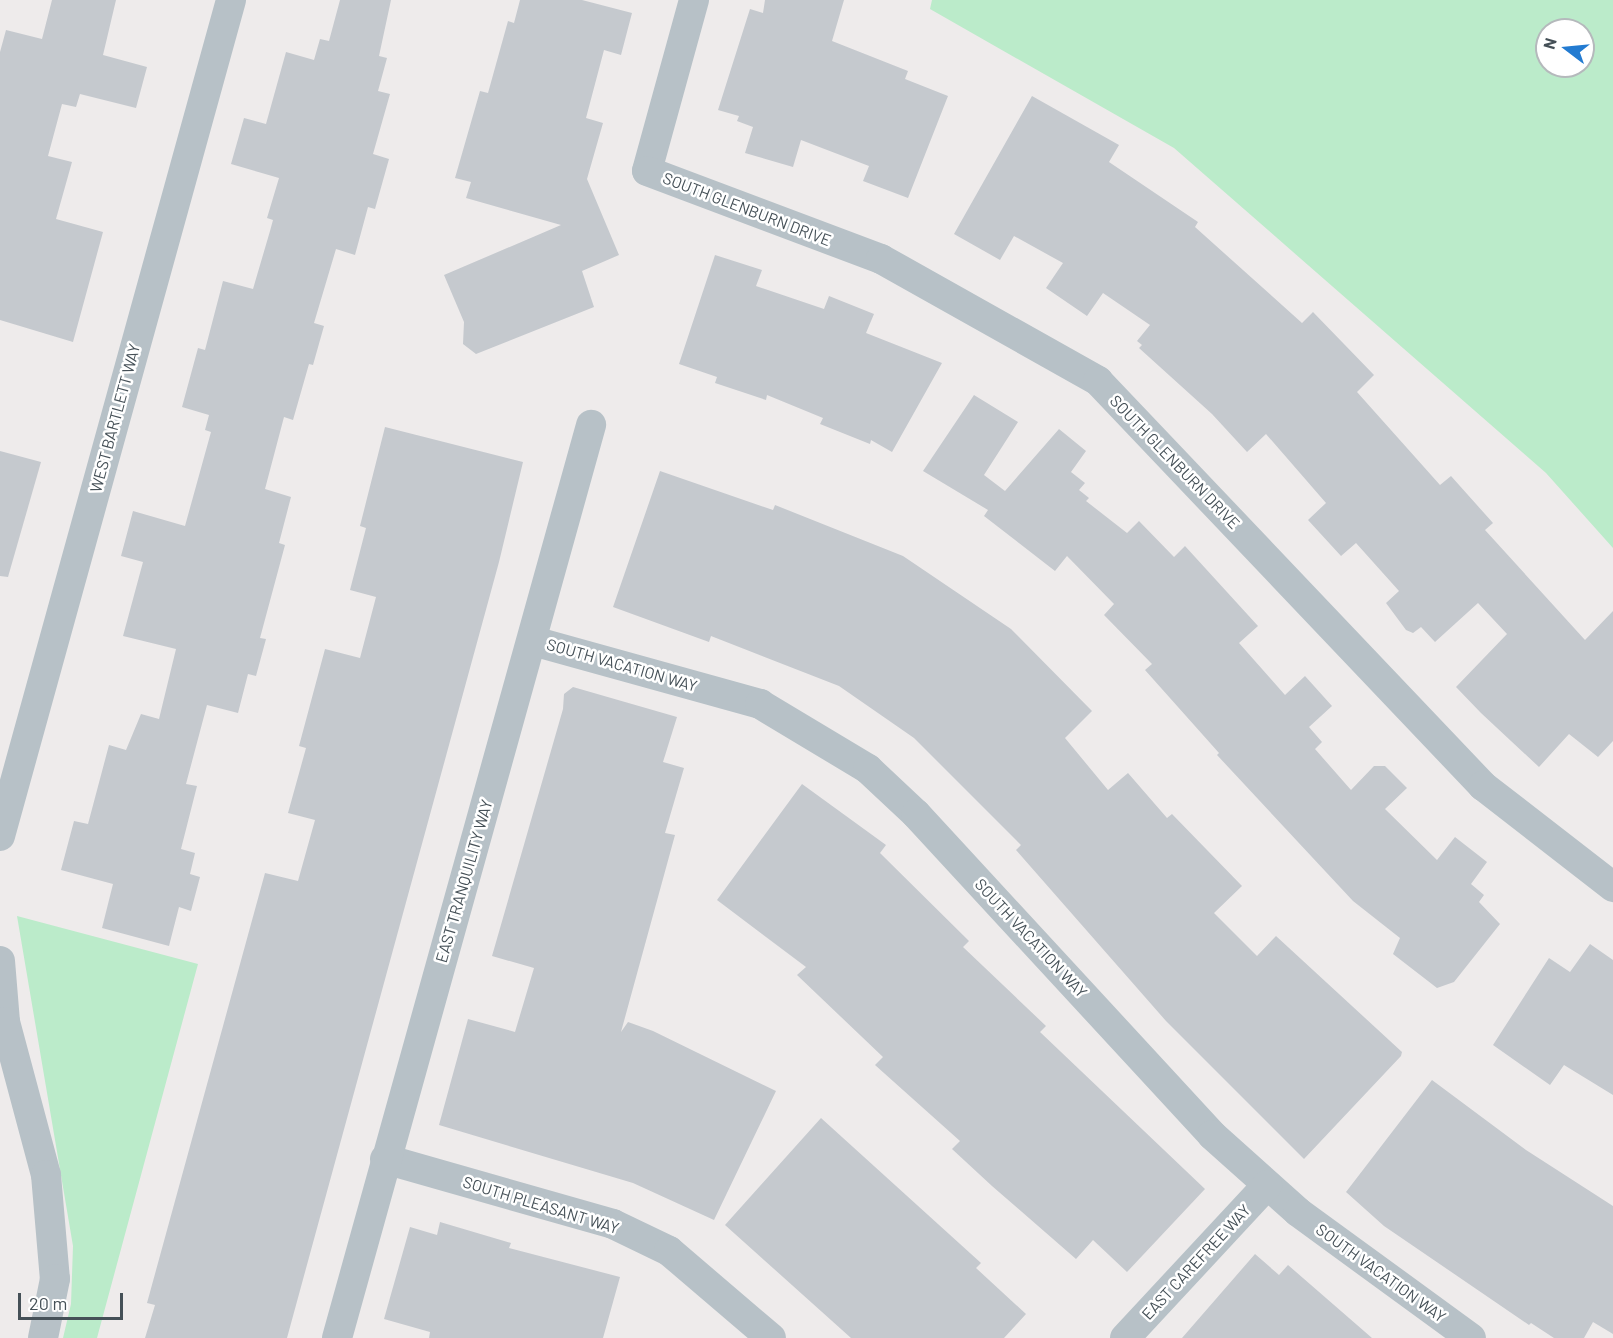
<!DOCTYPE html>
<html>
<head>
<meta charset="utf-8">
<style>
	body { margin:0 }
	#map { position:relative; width:1613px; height:1338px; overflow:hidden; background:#eeebeb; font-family:Barlow,sans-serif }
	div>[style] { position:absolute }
	.green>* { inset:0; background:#bbebca }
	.building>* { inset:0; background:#c5c9ce }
	.minor>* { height:30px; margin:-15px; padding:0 15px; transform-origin:15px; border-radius:15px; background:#b7c1c7 }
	span { translate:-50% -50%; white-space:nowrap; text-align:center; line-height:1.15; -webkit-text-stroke:5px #fff; paint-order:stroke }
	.street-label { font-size:16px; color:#455057 }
	.north { position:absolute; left:1535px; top:18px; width:60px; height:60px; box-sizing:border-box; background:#fff; border:2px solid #b5b9bc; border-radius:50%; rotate:286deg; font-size:16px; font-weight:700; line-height:24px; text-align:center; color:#455057 }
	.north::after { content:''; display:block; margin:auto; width:21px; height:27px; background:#237bd1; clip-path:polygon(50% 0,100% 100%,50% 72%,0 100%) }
	.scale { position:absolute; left:18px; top:1293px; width:105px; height:27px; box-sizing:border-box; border:3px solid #455057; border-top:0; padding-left:8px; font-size:18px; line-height:21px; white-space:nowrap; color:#455057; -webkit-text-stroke:4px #fff; paint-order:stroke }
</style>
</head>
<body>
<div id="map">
	<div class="green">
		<div style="clip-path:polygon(evenodd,932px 0,1613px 0,1613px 548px,1546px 473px,1174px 148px,930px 9px,932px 0,1547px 30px,1583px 30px,1583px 66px,1547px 66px,1547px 30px)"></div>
		<div style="clip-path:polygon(17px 916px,198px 964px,97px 1338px,63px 1338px,71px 1304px,73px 1246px)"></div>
	</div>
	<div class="building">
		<div style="clip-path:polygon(52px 0,116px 0,103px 55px,147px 67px,136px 108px,80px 94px,76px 107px,62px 104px,48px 156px,72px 162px,56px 219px,103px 232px,73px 342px,0 320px,0 52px,6px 30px,42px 39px)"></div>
		<div style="clip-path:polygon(340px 0,391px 0,379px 56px,387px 58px,378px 91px,390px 94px,373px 154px,389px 159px,375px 209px,368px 207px,355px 255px,336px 249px,314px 323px,324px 326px,313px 365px,309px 364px,293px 420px,284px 417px,265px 489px,291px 497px,279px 543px,285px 545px,260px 638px,266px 639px,256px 676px,248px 674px,238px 713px,207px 705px,186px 784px,197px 786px,181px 849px,195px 853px,190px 874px,200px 877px,191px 911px,179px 907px,169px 946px,102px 928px,113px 884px,61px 870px,74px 821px,88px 824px,109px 745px,126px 750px,141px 714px,159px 719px,176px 649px,123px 636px,143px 562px,121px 556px,133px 511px,185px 526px,211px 432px,205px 430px,209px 415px,182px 407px,198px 348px,205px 350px,223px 281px,253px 289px,270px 231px,273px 220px,267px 218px,279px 178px,231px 164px,244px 118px,266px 124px,286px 52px,314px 60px,320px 39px,329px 41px)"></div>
		<div style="clip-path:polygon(520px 0,582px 0,632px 13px,621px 55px,604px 50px,586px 118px,603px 123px,587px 179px,619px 255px,582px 271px,594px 307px,476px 354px,463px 344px,464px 322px,444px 275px,561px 225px,466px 198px,471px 182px,455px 178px,480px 91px,488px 93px,508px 21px,514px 23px)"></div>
		<div style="clip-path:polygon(765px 0,844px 0,832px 41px,908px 71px,905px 79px,948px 96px,908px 198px,863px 181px,869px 166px,801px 140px,793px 167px,745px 153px,753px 127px,737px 121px,739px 116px,718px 110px,750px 9px,763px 13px)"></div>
		<div style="clip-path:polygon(1032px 96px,1119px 145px,1109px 162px,1198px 222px,1195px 227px,1302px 323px,1313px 312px,1374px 375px,1357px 392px,1440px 485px,1451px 476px,1493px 523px,1485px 530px,1585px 640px,1613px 611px,1613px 741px,1598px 757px,1569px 734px,1539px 767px,1481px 713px,1456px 687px,1507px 634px,1478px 603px,1435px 642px,1421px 627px,1413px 633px,1406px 630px,1386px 603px,1399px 591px,1356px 543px,1341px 556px,1308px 520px,1326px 503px,1266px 434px,1247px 452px,1212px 414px,1139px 348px,1142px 345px,1137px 341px,1150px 325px,1103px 293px,1087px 316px,1046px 288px,1063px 263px,1014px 236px,1000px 260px,954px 234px)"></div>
		<div style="clip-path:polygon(715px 255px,762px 270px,756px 286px,824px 309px,829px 296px,874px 314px,866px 333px,942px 363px,892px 452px,871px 440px,870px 444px,820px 424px,823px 418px,767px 395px,766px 400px,715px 383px,717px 377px,679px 364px)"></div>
		<div style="clip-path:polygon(974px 395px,1018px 422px,984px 475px,1005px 491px,1059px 429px,1086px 451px,1071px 472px,1085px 483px,1079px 490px,1089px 498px,1086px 501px,1127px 533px,1139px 521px,1174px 557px,1185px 546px,1258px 626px,1239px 643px,1285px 695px,1305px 676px,1332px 706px,1309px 727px,1322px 742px,1315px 749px,1351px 790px,1374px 766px,1385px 766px,1407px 788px,1385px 809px,1437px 860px,1455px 837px,1487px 862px,1471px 884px,1484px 895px,1479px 902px,1500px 924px,1454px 982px,1437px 988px,1393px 954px,1400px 938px,1353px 901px,1217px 755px,1219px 753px,1145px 670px,1152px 664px,1104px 615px,1114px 604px,1067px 556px,1055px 571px,984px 516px,988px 510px,923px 471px)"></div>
		<div style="clip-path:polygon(385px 427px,523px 462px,499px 562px,287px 1338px,145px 1338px,155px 1305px,147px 1303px,265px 873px,298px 881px,315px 820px,288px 813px,306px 748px,299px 746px,325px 649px,360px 658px,376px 597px,350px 590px,366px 528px,360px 526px)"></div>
		<div style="clip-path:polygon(0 451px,41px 462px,8px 577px,0 576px)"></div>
		<div style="clip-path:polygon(660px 471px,773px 510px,775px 505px,903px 556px,1011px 629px,1092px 711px,1065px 738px,1108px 790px,1128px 773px,1167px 818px,1172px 814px,1242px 886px,1214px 913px,1257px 956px,1276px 936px,1402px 1052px,1401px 1056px,1304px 1159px,1166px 1021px,1016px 850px,1021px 845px,914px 738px,839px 686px,711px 636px,709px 642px,613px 607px)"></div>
		<div style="clip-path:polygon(573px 687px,677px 717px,663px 762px,684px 768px,665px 833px,675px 835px,621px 1032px,628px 1022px,653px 1031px,776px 1091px,714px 1220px,633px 1183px,439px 1125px,468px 1019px,515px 1032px,534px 968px,492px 956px,563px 709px,564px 694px)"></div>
		<div style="clip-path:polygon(802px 784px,886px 845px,880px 853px,969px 941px,963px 947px,1046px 1026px,1040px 1032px,1205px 1189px,1127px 1272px,1093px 1240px,1076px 1259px,992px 1186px,952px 1149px,960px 1141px,875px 1065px,883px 1057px,797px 975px,806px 967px,717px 900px)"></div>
		<div style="clip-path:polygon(1590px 944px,1613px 960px,1613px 1095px,1564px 1065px,1550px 1085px,1493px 1045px,1549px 958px,1570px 972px)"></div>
		<div style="clip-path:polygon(1432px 1080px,1526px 1150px,1613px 1206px,1613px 1334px,1593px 1322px,1584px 1338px,1554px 1338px,1531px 1323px,1529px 1325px,1384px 1226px,1346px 1192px)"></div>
		<div style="clip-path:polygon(821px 1118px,981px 1263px,976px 1268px,1026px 1314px,1004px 1338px,851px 1338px,725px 1225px)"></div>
		<div style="clip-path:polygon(440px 1222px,511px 1243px,509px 1248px,620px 1277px,603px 1338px,429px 1338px,430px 1332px,384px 1319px,410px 1227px,437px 1235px)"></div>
		<div style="clip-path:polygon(1255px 1254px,1279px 1275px,1288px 1265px,1372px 1338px,1182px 1338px)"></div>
	</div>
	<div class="minor">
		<div style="left:694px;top:0;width:177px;rotate:105.4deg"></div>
		<div style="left:647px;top:171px;width:250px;rotate:20.6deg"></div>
		<div style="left:881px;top:259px;width:249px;rotate:29.3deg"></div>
		<div style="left:1098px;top:381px;width:559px;rotate:46.45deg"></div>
		<div style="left:1483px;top:786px;width:165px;rotate:37.8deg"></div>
		<div style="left:533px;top:641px;width:236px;rotate:15.5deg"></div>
		<div style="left:760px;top:704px;width:126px;rotate:31deg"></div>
		<div style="left:868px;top:769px;width:66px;rotate:43.2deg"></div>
		<div style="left:916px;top:814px;width:437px;rotate:47.3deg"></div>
		<div style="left:1212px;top:1135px;width:115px;rotate:41.8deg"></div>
		<div style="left:1298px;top:1212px;width:214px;rotate:36.1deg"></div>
		<div style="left:0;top:836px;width:867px;rotate:-74.55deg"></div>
		<div style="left:0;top:961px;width:61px;rotate:85.3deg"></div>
		<div style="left:5px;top:1022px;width:158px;rotate:75deg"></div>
		<div style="left:46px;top:1175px;width:104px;rotate:85.1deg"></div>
		<div style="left:55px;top:1279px;width:60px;rotate:101.5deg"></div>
		<div style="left:385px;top:1159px;width:237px;rotate:15.9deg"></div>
		<div style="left:613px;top:1224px;width:62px;rotate:25.7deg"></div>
		<div style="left:669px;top:1251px;width:134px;rotate:40.5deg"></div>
		<div style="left:337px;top:1338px;width:948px;rotate:-74.45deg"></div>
		<div style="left:1125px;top:1338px;width:209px;rotate:-47.1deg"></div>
	</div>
	<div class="street-label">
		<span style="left:747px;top:209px;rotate:21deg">SOUTH GLENBURN DRIVE</span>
		<span style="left:115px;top:418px;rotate:-75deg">WEST BARTLETT WAY</span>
		<span style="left:1175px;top:462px;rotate:46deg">SOUTH GLENBURN DRIVE</span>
		<span style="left:622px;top:665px;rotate:16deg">SOUTH VACATION WAY</span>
		<span style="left:464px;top:881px;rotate:-74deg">EAST TRANQUILITY WAY</span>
		<span style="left:1031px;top:938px;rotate:47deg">SOUTH VACATION WAY</span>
		<span style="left:541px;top:1205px;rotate:17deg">SOUTH PLEASANT WAY</span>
		<span style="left:1196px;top:1262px;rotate:-47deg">EAST CAREFREE WAY</span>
		<span style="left:1381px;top:1273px;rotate:36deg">SOUTH VACATION WAY</span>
	</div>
	<div class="north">N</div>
	<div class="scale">20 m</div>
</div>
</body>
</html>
